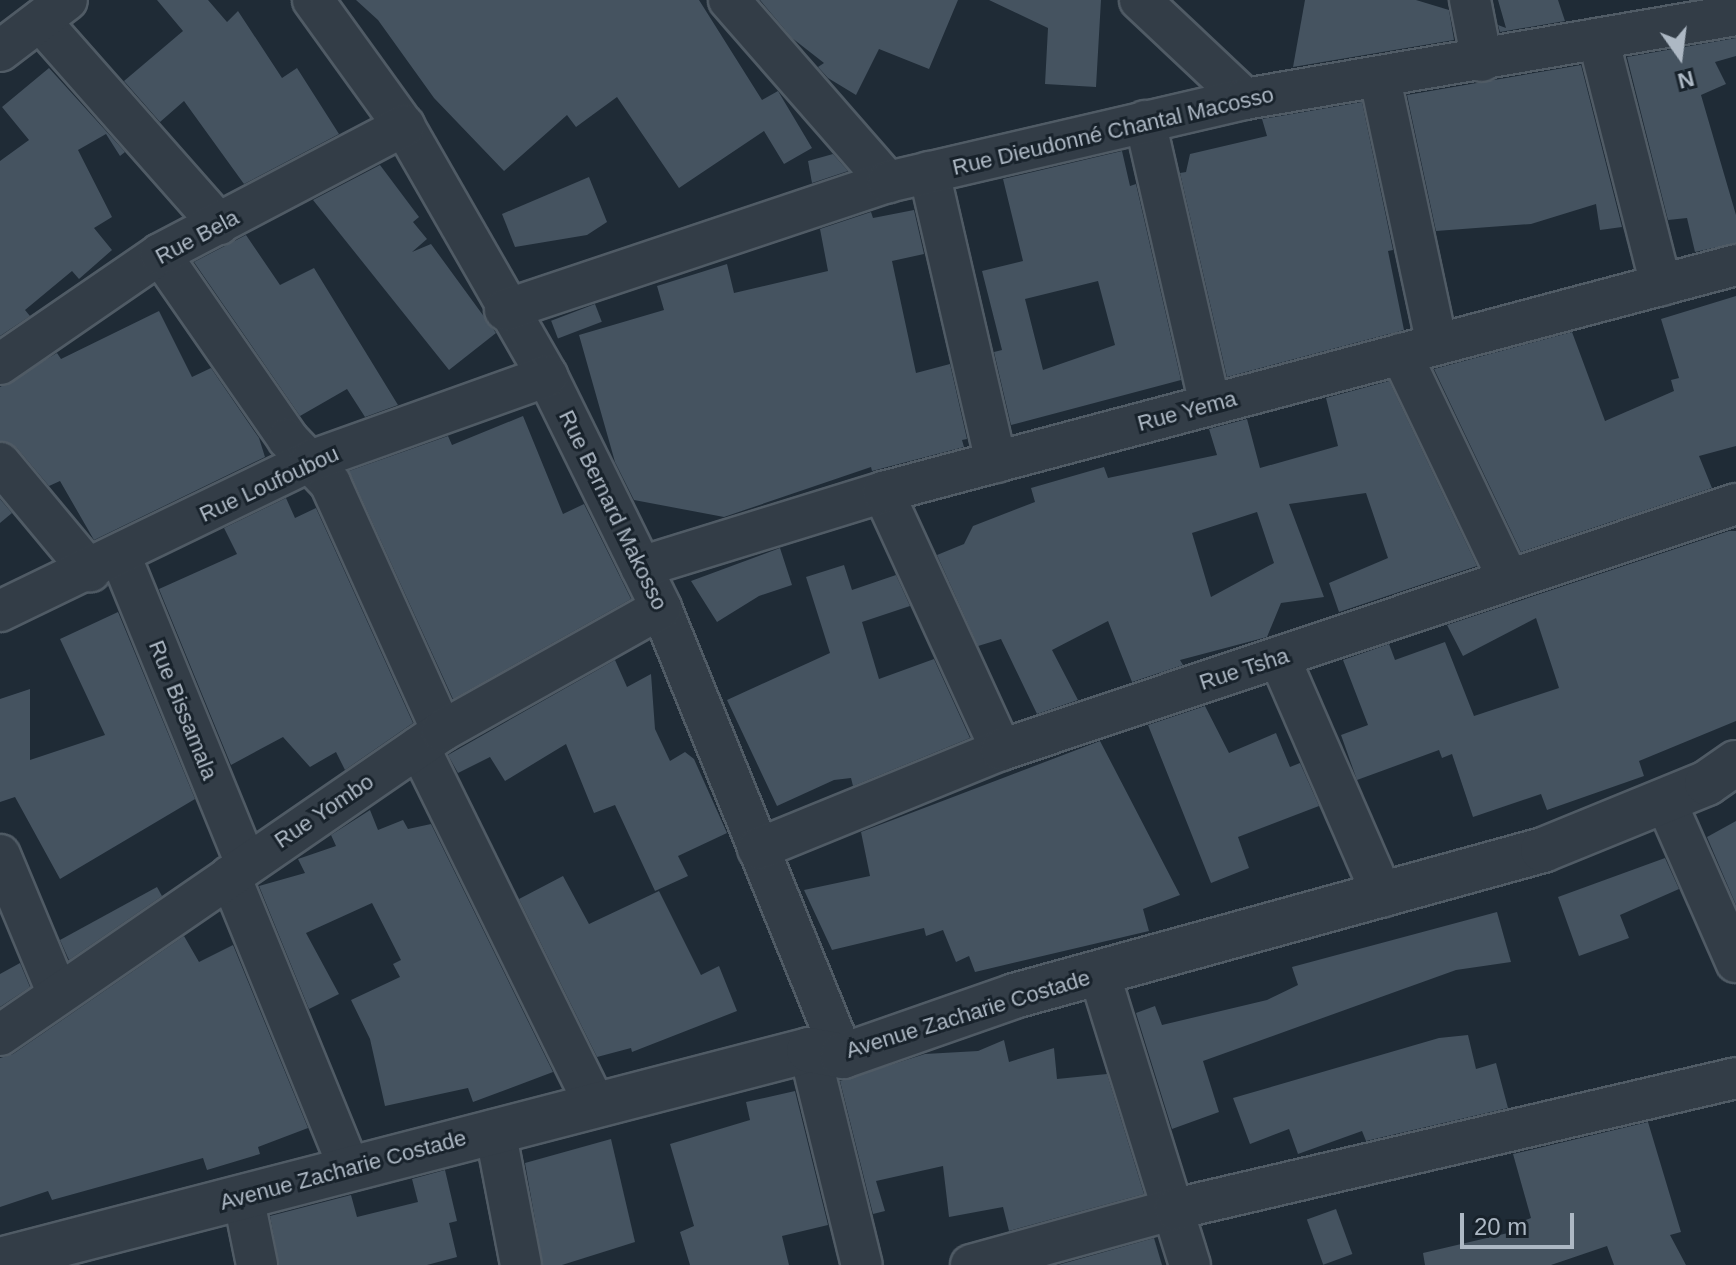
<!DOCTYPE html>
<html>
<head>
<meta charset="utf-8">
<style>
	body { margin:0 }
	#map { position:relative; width:1736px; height:1265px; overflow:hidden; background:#1f2b36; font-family:Arial,sans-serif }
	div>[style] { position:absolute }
	.building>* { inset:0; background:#455360; transform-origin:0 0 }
	.roads { filter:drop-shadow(2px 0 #505b65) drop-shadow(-2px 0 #505b65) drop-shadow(0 2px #505b65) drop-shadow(0 -2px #505b65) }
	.minor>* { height:40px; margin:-20px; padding:0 20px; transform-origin:20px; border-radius:20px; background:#333d47 }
	.tertiary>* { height:44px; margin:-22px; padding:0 22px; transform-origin:22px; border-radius:22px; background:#333d47 }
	span { translate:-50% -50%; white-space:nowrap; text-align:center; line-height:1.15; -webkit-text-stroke:6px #18222b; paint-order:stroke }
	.street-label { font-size:22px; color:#adb8c4 }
	.north { position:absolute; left:1640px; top:16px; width:80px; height:80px; -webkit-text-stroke:6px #18222b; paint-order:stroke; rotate:166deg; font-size:22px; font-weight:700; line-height:32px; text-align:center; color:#adb8c4 }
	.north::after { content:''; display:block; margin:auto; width:28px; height:36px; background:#adb8c4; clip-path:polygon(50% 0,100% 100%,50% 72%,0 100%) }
	.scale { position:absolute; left:1460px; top:1213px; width:114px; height:36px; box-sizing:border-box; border:4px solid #adb8c4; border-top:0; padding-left:10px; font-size:24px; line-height:28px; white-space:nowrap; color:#adb8c4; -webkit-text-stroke:6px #18222b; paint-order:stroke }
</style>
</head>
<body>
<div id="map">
	<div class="building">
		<div style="clip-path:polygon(157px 0,208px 0,227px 22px,238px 11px,282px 78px,297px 68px,339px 134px,244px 184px,184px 101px,160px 122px,124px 81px,183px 31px)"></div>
		<div style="clip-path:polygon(356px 0,699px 0,762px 100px,778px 91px,812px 148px,784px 164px,764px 131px,679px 188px,617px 97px,576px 127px,567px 115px,504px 171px,434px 98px,378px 20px)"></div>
		<div style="clip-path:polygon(760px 0,958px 0,929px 69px,879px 49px,856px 95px,828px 78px,818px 67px,824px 63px,792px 38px)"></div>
		<div style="clip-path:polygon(989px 0,1101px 0,1096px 87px,1045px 84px,1048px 28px)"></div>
		<div style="clip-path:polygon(1305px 0,1416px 0,1449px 10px,1454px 40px,1293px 67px)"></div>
		<div style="clip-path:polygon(1498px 0,1558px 0,1565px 21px,1500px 32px,1498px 25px,1506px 28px)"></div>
		<div style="clip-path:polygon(1736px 38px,1736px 56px,1715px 62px,1726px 84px,1701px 95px,1736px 215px,1736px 243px,1695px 252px,1687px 218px,1668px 220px,1627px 57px)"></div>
		<div style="clip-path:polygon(1581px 65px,1622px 227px,1600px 230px,1596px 204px,1531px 224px,1436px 231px,1407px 95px)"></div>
		<div style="clip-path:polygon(49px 68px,125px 152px,120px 156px,106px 134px,78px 150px,112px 217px,94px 228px,112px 250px,79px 279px,72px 271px,25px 310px,30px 316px,0 336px,0 161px,29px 140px,2px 107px)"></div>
		<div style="clip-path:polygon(1362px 102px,1393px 250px,1388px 251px,1404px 330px,1227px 377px,1180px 173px,1186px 172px,1190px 154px,1267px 136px,1262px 119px)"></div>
		<div style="clip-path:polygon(evenodd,1122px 151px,1130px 186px,1136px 184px,1181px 380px,1011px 425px,994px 352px,1002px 350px,982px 271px,1023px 261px,1003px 179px,1122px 151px,1098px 281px,1115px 345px,1043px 370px,1025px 299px,1098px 281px)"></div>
		<div style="clip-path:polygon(833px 154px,848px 171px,812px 183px,808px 161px)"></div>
		<div style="clip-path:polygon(380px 165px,419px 217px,413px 222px,427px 239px,412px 252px,431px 244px,496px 333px,449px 370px,313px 200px)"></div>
		<div style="clip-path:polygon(589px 177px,607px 222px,587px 235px,515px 247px,502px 214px)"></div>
		<div style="clip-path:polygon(914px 210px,924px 254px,892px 261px,916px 373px,950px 364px,967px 439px,962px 440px,964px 447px,872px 471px,871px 467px,724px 517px,634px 500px,615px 462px,579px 335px,664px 310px,657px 286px,727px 264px,734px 293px,828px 271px,820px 229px,871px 212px,873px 218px)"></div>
		<div style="clip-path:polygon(246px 235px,280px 285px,314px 268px,398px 405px,365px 417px,347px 389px,300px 416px,194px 262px)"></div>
		<div style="clip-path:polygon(1736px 296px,1736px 446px,1699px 456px,1712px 488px,1521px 552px,1434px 369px,1572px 332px,1605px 421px,1674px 391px,1671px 380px,1679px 378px,1661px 319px)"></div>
		<div style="left:595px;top:304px;width:19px;height:47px;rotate:69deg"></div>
		<div style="clip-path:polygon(159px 311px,192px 377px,211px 368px,259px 438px,265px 457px,94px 540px,60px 481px,49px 486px,17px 448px,0 441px,0 387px,57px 353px,61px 359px)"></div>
		<div style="clip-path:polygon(evenodd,1389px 381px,1477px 566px,1339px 612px,1329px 583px,1388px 558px,1366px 493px,1289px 504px,1324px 597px,1281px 603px,1267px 637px,1180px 660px,1183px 665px,1132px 682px,1108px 621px,1052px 650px,1078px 700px,1037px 714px,1001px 639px,978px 646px,937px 555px,964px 544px,973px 526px,1035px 502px,1031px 488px,1104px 467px,1108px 478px,1217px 455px,1209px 429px,1247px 419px,1260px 468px,1338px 446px,1326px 398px,1389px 381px,1257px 512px,1274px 563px,1211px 597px,1192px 533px,1257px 512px)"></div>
		<div style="clip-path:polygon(523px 416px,563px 514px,584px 504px,631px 599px,453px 699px,349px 471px,448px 436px,452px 445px)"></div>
		<div style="clip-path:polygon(286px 498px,295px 518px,316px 508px,413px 723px,345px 770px,336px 752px,310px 767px,283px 737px,231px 765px,159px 589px,237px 554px,224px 528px)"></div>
		<div style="clip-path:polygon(0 499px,12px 513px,0 523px)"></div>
		<div style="clip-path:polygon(1729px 531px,1736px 531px,1736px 721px,1639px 761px,1644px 776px,1547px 810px,1541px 794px,1473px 817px,1452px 754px,1442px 758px,1439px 750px,1357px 780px,1341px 735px,1368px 725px,1343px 660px,1389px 644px,1395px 660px,1445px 642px,1474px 716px,1559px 688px,1536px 618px,1463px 656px,1447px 625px)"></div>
		<div style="clip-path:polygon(780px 548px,792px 585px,759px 596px,717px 622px,691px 581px)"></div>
		<div style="clip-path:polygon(844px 565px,852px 590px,896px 575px,910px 606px,862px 622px,879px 679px,934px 659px,970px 738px,853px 786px,851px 778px,834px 780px,777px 806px,727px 700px,830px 653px,806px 577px)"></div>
		<div style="clip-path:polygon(118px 612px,195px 799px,60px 879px,15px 797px,0 802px,0 699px,30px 689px,30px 760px,105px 735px,60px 639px)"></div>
		<div style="clip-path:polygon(615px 660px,627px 687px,651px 674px,655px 729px,670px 761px,685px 752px,694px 759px,727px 833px,678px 856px,688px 876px,655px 891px,615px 805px,594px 813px,566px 744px,505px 781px,490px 757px,458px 773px,448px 755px)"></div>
		<div style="clip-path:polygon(1205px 706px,1229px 753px,1276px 733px,1290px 767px,1300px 763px,1319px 806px,1238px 837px,1249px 868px,1211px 883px,1148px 725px)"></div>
		<div style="clip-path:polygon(1100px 741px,1180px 895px,1143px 909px,1149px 931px,975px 972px,969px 956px,956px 962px,943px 930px,926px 936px,924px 928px,832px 950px,804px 890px,870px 876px,861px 832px)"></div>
		<div style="clip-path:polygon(370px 810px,378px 830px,403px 820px,408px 829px,431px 824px,553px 1072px,473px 1102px,468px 1088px,385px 1106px,370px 1039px,351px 1000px,400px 977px,393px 964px,401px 960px,372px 903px,306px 933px,339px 994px,309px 1009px,259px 886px,305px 873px,298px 859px,336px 846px,331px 835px)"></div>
		<div style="clip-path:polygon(1736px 821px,1736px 905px,1707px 837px)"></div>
		<div style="clip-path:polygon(1665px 858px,1679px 889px,1620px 915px,1629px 938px,1579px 956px,1558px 897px)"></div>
		<div style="clip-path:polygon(563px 876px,589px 924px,659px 891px,701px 975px,719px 966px,737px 1011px,632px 1052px,631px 1048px,597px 1057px,519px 899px)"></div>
		<div style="clip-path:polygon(157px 887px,162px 896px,69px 960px,60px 940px)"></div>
		<div style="clip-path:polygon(1497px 912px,1511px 962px,1456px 970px,1203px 1061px,1219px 1112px,1172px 1129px,1136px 1013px,1155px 1006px,1162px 1025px,1267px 1000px,1298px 985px,1292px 967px)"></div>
		<div style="clip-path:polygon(184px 936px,199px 962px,233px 945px,308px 1128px,258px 1147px,260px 1154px,207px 1170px,203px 1158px,52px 1200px,48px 1191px,0 1207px,0 1058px,13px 1054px)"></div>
		<div style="clip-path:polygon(20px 963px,30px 987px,0 1007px,0 974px)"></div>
		<div style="clip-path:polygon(1468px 1035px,1476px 1069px,1496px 1063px,1508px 1108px,1366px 1141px,1362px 1131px,1298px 1154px,1289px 1129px,1250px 1144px,1233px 1098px,1439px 1038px)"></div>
		<div style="clip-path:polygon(1004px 1040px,1009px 1062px,1054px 1048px,1057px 1079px,1107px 1074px,1144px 1194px,1009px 1231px,1003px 1207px,949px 1217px,943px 1166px,876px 1181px,885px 1211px,873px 1214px,840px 1081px,925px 1054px,978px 1051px)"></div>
		<div style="clip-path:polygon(795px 1091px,828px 1225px,782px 1236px,789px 1265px,690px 1265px,680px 1232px,694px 1226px,670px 1144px,750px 1120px,746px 1102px)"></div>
		<div style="clip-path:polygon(1648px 1122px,1681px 1232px,1670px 1235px,1686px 1265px,1614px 1265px,1607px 1246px,1551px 1265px,1425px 1265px,1423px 1253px,1525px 1229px,1523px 1221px,1531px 1218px,1513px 1154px)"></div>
		<div style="clip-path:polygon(611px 1139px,635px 1242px,562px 1265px,543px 1265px,525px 1163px)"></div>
		<div style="clip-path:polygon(445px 1170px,457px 1221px,449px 1223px,457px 1257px,427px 1265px,279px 1265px,270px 1216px,351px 1195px,357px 1217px,418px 1202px,412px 1179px)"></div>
		<div style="left:1336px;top:1209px;width:48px;height:31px;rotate:70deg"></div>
		<div style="clip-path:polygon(1154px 1238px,1162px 1265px,1058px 1265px)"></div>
	</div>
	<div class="roads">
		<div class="minor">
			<div style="left:313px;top:0;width:155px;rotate:54.2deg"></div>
			<div style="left:404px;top:126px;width:288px;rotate:60.2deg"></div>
			<div style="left:547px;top:376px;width:258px;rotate:63.8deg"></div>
			<div style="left:661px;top:608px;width:484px;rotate:67.9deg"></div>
			<div style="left:729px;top:0;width:242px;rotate:48.9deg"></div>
			<div style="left:1140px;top:0;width:144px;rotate:43.3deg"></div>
			<div style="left:1470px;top:0;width:62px;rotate:78.9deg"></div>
			<div style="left:40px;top:21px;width:271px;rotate:48.6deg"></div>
			<div style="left:1599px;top:42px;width:251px;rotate:75.7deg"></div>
			<div style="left:0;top:51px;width:84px;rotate:-37.3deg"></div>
			<div style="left:1380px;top:79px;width:271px;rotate:77.9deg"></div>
			<div style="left:1145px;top:121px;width:291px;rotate:77.1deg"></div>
			<div style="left:929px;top:172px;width:298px;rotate:77deg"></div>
			<div style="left:160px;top:254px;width:225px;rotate:55.3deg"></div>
			<div style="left:288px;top:439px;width:61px;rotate:46.3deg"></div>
			<div style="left:330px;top:483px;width:272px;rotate:65.7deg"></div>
			<div style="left:505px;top:310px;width:404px;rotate:-18.5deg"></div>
			<div style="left:888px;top:182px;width:367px;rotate:-13.1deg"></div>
			<div style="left:1245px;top:99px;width:498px;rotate:-9.7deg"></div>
			<div style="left:1401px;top:354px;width:250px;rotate:64.5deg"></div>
			<div style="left:0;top:364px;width:194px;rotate:-34.5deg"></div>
			<div style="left:160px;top:254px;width:276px;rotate:-27.7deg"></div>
			<div style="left:0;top:463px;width:141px;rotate:50.2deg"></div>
			<div style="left:883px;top:492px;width:284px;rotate:65.4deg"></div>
			<div style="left:120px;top:555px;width:334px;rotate:67.8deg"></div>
			<div style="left:641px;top:567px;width:253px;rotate:-17.2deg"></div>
			<div style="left:883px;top:492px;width:883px;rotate:-14.9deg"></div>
			<div style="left:0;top:611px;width:344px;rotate:-25.8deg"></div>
			<div style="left:310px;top:461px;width:252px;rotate:-19.7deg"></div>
			<div style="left:1279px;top:657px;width:261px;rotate:66.5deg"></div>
			<div style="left:419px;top:747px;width:398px;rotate:63.8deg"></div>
			<div style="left:1665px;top:800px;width:177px;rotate:66.3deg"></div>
			<div style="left:758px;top:849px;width:262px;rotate:-22.2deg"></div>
			<div style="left:1001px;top:750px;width:775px;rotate:-18.51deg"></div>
			<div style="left:0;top:855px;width:148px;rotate:67.4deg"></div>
			<div style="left:230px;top:876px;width:315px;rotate:67.8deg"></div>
			<div style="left:1099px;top:973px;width:306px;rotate:72.7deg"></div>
			<div style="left:0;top:1035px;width:536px;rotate:-34.52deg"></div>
			<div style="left:442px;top:731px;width:251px;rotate:-29.3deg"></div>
			<div style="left:809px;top:1050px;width:221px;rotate:76.2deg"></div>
			<div style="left:495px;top:1130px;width:137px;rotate:79.1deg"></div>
			<div style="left:243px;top:1196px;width:70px;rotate:78.5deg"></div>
			<div style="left:971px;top:1265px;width:212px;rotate:-15.4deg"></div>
			<div style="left:1175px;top:1209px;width:576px;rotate:-13.14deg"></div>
		</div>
		<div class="tertiary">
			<div style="left:0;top:1260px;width:836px;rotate:-14.55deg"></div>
			<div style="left:809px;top:1050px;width:35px;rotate:10deg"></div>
			<div style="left:843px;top:1056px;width:181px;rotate:-19.3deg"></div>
			<div style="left:1014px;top:996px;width:549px;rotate:-15.43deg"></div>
			<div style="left:1543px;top:850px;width:177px;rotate:-22.2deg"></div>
			<div style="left:1707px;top:783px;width:35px;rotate:-35deg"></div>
		</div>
	</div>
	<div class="street-label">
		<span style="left:1113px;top:131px;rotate:-13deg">Rue Dieudonné Chantal Macosso</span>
		<span style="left:197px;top:237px;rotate:-28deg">Rue Bela</span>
		<span style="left:1187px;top:411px;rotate:-15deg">Rue Yema</span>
		<span style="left:269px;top:484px;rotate:-25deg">Rue Loufoubou</span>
		<span style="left:613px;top:510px;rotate:64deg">Rue Bernard Makosso</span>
		<span style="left:1244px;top:669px;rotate:-18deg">Rue Tsha</span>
		<span style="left:183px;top:710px;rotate:68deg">Rue Bissamala</span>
		<span style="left:324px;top:811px;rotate:-34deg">Rue Yombo</span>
		<span style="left:968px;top:1014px;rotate:-17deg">Avenue Zacharie Costade</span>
		<span style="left:343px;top:1170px;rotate:-15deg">Avenue Zacharie Costade</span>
	</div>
	<div class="north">N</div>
	<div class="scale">20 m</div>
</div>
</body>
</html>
